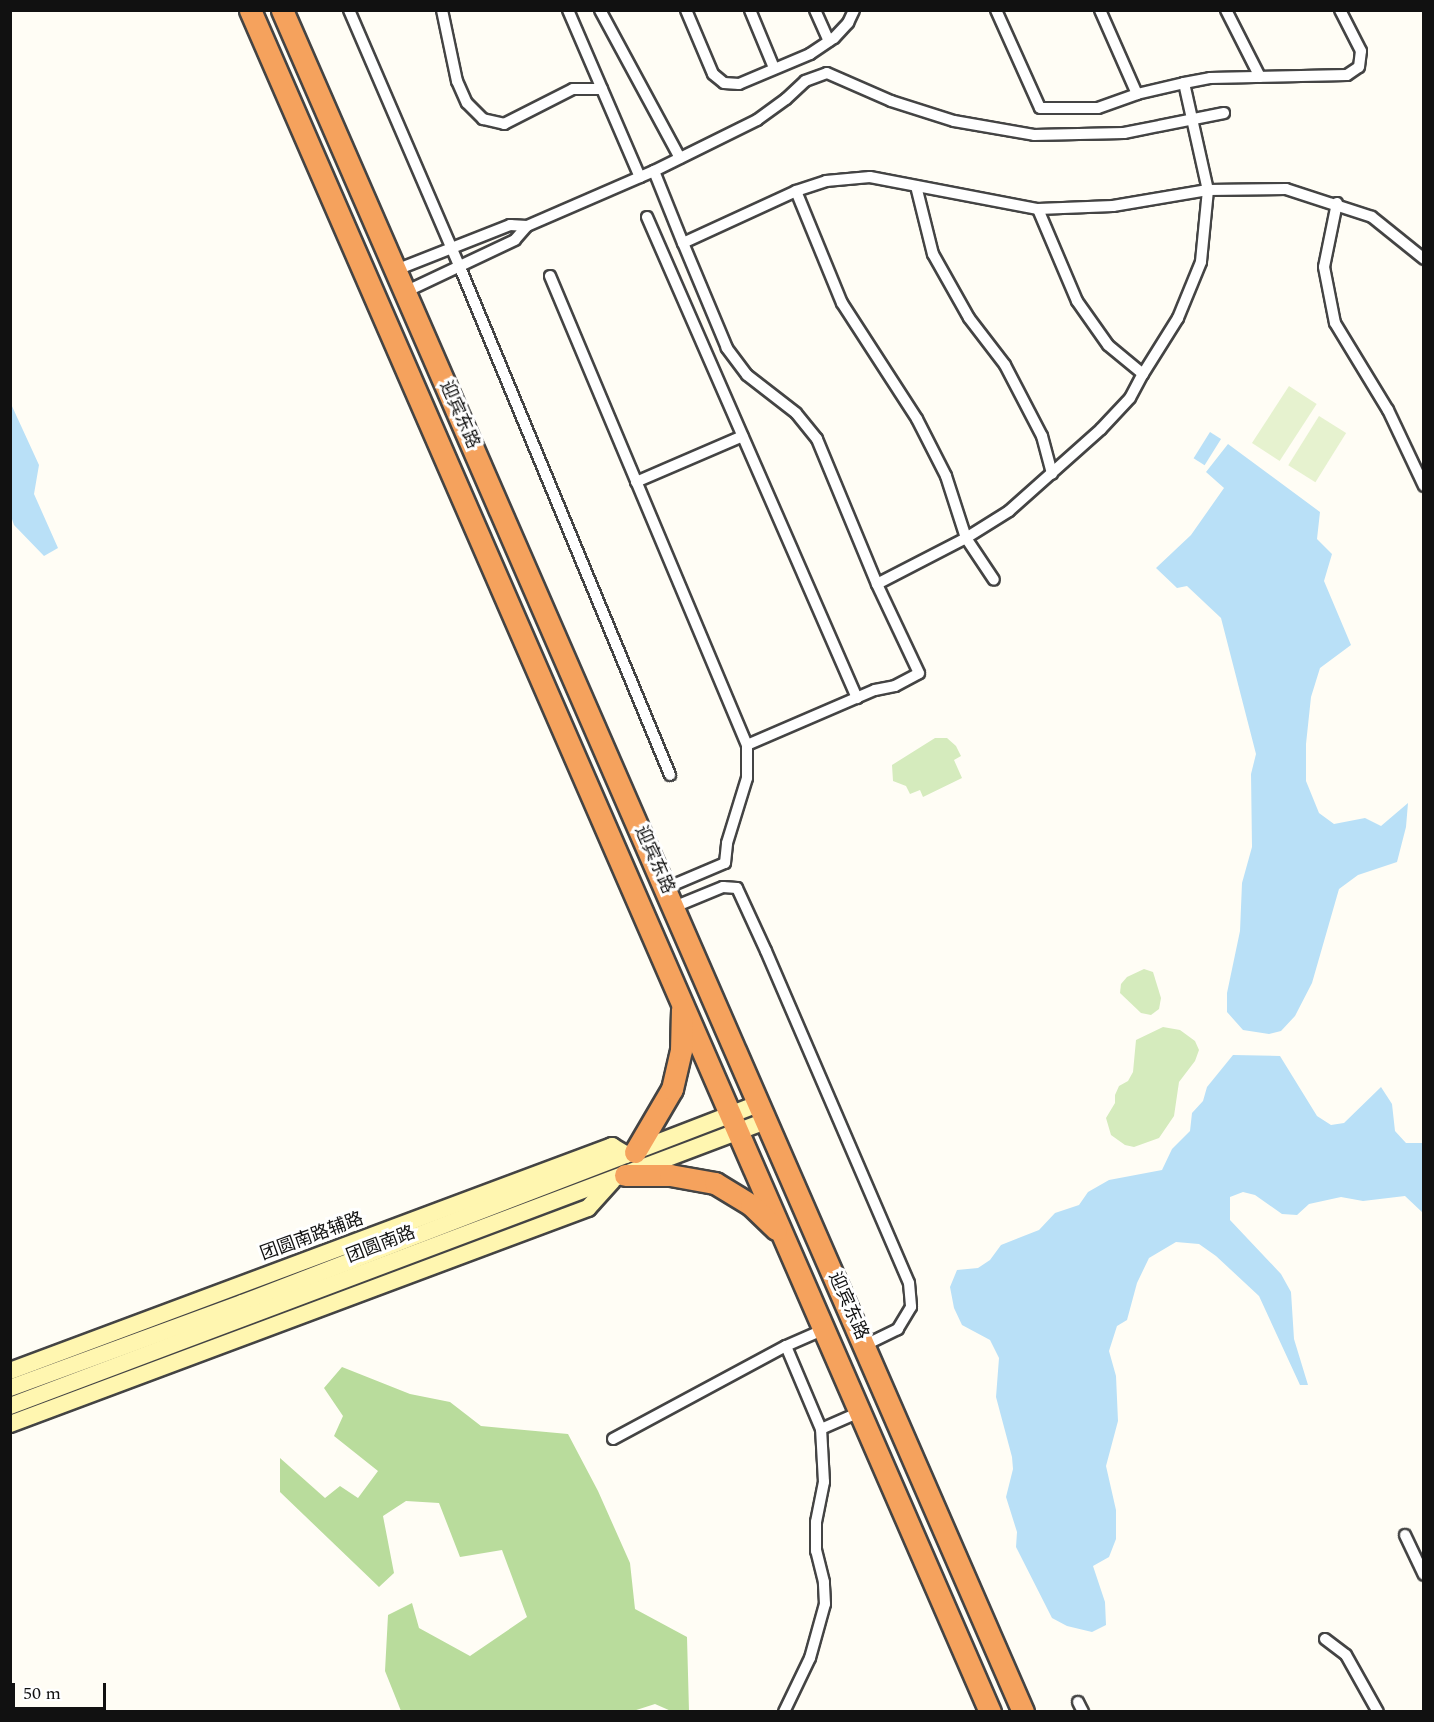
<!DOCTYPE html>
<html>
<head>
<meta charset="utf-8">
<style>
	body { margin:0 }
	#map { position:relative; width:1434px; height:1722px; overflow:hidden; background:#fffdf5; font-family:Spectral,"Noto Sans SC",serif }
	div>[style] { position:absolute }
	.green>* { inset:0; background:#d5ebbd }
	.forest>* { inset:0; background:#b9dc9c }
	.pitch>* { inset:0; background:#e6f2cf; transform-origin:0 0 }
	.water>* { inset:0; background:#b9e0f7; transform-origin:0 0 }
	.roads { filter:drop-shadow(2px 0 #444) drop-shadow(-2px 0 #444) drop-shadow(0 2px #444) drop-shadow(0 -2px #444) }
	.street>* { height:10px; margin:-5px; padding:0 5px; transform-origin:5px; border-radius:5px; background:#fff }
	.secondary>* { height:16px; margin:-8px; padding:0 8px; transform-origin:8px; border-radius:8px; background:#fff6b0 }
	.highway>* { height:21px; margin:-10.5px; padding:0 10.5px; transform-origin:10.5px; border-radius:10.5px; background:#f5a25d }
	span { translate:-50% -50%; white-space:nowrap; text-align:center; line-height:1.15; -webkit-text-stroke:6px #fff; paint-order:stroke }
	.street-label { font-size:18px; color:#111 }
	.frame { position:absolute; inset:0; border:12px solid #111; pointer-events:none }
	.scale { position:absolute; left:12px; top:1683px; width:94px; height:27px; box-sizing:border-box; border:3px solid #111; border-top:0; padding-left:8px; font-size:18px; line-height:21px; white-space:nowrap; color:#111; -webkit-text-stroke:4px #fff; paint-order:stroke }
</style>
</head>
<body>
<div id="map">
	<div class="green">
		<div style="clip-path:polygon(935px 738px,947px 738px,956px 746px,961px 756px,954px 760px,962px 778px,923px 797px,920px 790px,910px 794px,906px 786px,893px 781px,892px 765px)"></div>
		<div style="clip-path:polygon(1144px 969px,1153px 972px,1161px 998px,1159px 1009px,1151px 1015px,1141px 1013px,1120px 993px,1121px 984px,1127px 977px)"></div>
		<div style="clip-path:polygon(1163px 1027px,1180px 1030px,1195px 1041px,1199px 1050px,1195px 1061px,1179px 1082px,1174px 1116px,1159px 1138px,1134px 1147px,1125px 1145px,1111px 1135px,1106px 1118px,1115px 1103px,1115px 1095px,1119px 1086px,1128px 1081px,1133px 1072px,1136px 1040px)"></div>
	</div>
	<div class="forest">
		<div style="clip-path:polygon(342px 1367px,410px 1394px,450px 1402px,481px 1426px,568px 1434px,598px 1491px,630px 1563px,635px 1609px,687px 1637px,689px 1711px,671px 1711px,655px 1704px,630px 1712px,401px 1711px,385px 1671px,388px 1615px,412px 1603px,419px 1628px,470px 1656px,527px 1617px,502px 1550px,460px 1557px,439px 1503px,406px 1501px,383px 1516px,394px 1573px,379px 1587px,280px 1492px,280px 1458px,325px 1498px,340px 1486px,358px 1498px,378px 1471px,334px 1436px,343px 1416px,324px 1388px)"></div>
	</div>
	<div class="pitch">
		<div style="left:1289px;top:386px;width:33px;height:68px;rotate:33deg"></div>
		<div style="left:1319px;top:416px;width:32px;height:58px;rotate:32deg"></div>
	</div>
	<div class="water">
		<div style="clip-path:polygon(11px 404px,39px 465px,34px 494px,58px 548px,44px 556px,14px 525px,11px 516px)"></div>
		<div style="left:1210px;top:432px;width:13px;height:31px;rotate:32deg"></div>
		<div style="clip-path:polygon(1228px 444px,1320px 512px,1317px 539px,1332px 554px,1324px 581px,1351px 645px,1320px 668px,1311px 697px,1306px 744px,1306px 781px,1319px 813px,1334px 824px,1365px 818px,1381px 826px,1408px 803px,1406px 827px,1397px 862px,1358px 875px,1339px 889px,1312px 983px,1295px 1016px,1281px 1031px,1269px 1034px,1243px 1030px,1227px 1012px,1227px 993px,1240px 931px,1242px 883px,1252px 847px,1251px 774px,1256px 754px,1221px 618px,1187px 586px,1177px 588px,1156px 568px,1191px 535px,1224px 488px,1206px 472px)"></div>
		<div style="clip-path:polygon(1233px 1055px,1280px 1056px,1317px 1116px,1331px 1125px,1344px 1123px,1381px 1087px,1392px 1104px,1395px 1131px,1406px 1143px,1423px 1143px,1423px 1213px,1405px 1196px,1363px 1201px,1341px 1197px,1309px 1204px,1297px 1215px,1282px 1214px,1255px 1195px,1243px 1192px,1230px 1197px,1230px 1220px,1281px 1274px,1291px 1292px,1294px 1339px,1308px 1385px,1300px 1385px,1259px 1296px,1216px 1256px,1199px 1244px,1176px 1242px,1149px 1258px,1137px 1283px,1127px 1320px,1117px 1326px,1109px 1351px,1116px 1376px,1118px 1421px,1106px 1466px,1116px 1510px,1116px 1539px,1109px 1557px,1093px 1566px,1105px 1602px,1106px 1625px,1092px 1632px,1067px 1626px,1052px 1618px,1016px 1547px,1017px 1532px,1006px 1497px,1013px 1469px,1012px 1457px,996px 1397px,999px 1358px,990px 1340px,962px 1325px,954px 1308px,950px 1287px,957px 1270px,978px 1268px,990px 1260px,1001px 1245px,1039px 1230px,1055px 1213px,1079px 1205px,1088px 1192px,1109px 1180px,1162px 1170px,1172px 1149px,1190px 1131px,1192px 1113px,1203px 1101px,1207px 1087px)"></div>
	</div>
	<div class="roads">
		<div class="street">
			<div style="left:349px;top:10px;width:278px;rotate:66.7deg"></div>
			<div style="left:459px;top:265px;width:552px;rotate:67.52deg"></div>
			<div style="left:442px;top:10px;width:73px;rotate:78.1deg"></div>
			<div style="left:457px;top:81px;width:24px;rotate:66deg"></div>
			<div style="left:467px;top:103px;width:23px;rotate:45deg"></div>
			<div style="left:483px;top:119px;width:22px;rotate:13deg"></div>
			<div style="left:504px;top:124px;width:77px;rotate:-26.9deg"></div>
			<div style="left:573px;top:89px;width:29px"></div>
			<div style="left:568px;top:10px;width:182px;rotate:66.7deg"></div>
			<div style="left:600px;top:10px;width:168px;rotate:61.6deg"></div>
			<div style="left:686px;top:10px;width:69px;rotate:67.1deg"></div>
			<div style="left:713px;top:74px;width:14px;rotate:39deg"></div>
			<div style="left:724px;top:83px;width:15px;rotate:4deg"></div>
			<div style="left:739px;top:84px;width:77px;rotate:-22.9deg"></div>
			<div style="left:810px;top:54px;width:29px;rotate:-34deg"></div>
			<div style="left:834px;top:38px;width:21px;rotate:-47deg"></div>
			<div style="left:848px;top:23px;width:14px;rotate:-65deg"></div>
			<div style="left:750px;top:10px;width:63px;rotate:67.5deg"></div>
			<div style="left:815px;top:10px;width:34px;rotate:66deg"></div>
			<div style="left:996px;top:10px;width:107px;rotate:65.8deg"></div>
			<div style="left:1040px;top:108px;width:58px"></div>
			<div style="left:1098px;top:108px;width:41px;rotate:-19.7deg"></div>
			<div style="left:1137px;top:94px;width:48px;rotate:-13.2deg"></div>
			<div style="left:1184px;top:83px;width:110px;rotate:77.4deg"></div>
			<div style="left:1208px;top:190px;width:72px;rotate:95.6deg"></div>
			<div style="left:1201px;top:262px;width:61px;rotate:112.3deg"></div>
			<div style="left:1178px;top:318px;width:66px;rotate:122deg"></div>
			<div style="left:1100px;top:10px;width:92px;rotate:66.2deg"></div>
			<div style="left:1226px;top:10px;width:75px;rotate:63.1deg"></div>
			<div style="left:1184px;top:83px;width:26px;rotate:-11deg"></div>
			<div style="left:1210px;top:78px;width:137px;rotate:-1.3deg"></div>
			<div style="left:1347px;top:75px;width:14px;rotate:-34deg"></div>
			<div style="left:1359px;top:67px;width:16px;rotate:-83deg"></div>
			<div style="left:1361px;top:51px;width:46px;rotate:-117.1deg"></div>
			<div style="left:654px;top:171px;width:78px;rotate:68.1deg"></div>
			<div style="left:916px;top:186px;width:70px;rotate:76deg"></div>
			<div style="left:933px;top:254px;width:73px;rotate:60.6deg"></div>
			<div style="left:969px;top:318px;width:59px;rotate:52.5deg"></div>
			<div style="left:1005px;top:365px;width:80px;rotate:62.5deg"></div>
			<div style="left:1042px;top:436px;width:39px;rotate:75deg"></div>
			<div style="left:796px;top:191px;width:121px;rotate:67.7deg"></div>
			<div style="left:842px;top:303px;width:138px;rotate:57.1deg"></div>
			<div style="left:917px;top:419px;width:64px;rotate:63deg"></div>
			<div style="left:946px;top:476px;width:65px;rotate:72.1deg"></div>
			<div style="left:966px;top:538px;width:50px;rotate:56.3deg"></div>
			<div style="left:1337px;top:203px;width:65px;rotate:101.5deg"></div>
			<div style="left:1324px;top:267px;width:57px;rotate:78.9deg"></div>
			<div style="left:1335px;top:323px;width:102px;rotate:58.7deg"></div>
			<div style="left:1388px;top:410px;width:84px;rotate:64.7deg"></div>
			<div style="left:647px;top:217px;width:525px;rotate:66.41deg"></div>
			<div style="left:527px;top:226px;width:138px;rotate:-23.4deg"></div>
			<div style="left:654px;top:171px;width:115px;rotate:-26.3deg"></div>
			<div style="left:757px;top:120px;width:36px;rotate:-36deg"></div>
			<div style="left:786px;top:99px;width:26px;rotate:-43deg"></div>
			<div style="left:805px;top:81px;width:23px;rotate:-20deg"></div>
			<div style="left:827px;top:73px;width:70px;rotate:23.6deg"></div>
			<div style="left:891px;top:101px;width:66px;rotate:17.6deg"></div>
			<div style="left:954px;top:121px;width:81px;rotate:9.9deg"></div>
			<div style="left:1034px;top:135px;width:90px;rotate:-1.3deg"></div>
			<div style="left:1124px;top:133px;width:102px;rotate:-11.3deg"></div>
			<div style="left:396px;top:270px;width:123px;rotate:-21.5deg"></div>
			<div style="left:510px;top:225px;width:17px;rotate:3deg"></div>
			<div style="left:527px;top:226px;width:18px;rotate:131deg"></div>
			<div style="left:515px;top:240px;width:122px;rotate:154.7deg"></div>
			<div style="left:550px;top:276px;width:509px;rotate:67.22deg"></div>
			<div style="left:636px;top:482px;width:116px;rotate:-23.3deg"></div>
			<div style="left:877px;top:584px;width:100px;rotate:-27.3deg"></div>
			<div style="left:966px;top:538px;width:51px;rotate:-32.1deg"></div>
			<div style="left:1009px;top:511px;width:123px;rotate:-41.7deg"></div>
			<div style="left:1101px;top:429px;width:42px;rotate:-46.9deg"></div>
			<div style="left:1130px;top:398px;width:27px;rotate:-62deg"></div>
			<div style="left:1143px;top:374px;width:45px;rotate:-140.4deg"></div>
			<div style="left:1108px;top:345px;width:54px;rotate:-125.2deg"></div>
			<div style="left:1077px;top:301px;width:100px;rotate:-113deg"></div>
			<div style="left:666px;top:888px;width:64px;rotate:-23deg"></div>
			<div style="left:725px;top:863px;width:20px;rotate:-84deg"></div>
			<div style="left:727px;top:843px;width:68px;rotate:-72.9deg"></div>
			<div style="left:747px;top:778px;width:33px;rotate:-90deg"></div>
			<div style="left:747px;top:745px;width:139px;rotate:-23.3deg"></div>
			<div style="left:875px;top:690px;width:20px;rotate:-11deg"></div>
			<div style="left:895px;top:686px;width:27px;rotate:-28deg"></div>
			<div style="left:919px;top:673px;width:98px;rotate:-115.3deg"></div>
			<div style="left:877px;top:584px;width:157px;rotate:-112.5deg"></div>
			<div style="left:817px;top:439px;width:33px;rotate:-129deg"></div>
			<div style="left:796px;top:413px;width:62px;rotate:-142.2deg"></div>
			<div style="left:747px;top:375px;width:34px;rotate:-127deg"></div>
			<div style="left:727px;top:348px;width:114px;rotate:-112.7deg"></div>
			<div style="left:683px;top:243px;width:124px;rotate:-24.7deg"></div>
			<div style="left:796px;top:191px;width:32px;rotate:-18deg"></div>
			<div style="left:826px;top:181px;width:44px;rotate:-5.2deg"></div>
			<div style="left:870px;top:177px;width:171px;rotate:10.8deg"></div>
			<div style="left:1038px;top:209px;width:75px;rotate:-2.3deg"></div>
			<div style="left:1113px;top:206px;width:96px;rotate:-9.6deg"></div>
			<div style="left:1208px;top:190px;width:78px;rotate:-0.7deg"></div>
			<div style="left:1286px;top:189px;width:90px;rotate:18deg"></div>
			<div style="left:1372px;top:217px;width:67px;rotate:38.9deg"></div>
			<div style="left:674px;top:907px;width:53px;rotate:-22.2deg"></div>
			<div style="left:723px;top:887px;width:14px;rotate:4deg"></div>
			<div style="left:737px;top:888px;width:69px;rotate:65.3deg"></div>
			<div style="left:766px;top:951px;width:361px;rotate:66.7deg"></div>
			<div style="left:909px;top:1283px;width:24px;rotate:85deg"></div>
			<div style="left:911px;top:1307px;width:26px;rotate:121deg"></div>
			<div style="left:898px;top:1329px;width:37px;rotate:154deg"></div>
			<div style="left:821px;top:1429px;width:43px;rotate:-23.6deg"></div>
			<div style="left:613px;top:1439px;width:196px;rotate:-28.3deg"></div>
			<div style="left:786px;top:1346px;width:43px;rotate:-23.6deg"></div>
			<div style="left:1405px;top:1535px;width:44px;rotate:64.6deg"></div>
			<div style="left:1325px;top:1639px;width:26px;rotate:37deg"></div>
			<div style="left:1346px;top:1655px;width:65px;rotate:60.7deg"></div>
			<div style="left:1078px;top:1702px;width:11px;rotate:63deg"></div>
			<div style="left:784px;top:1712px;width:60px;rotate:-64.3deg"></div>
			<div style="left:810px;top:1658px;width:56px;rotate:-74.5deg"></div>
			<div style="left:825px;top:1604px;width:22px;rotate:-93deg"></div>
			<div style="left:824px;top:1582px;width:32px;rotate:-104deg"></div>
			<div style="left:816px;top:1551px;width:29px;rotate:-90deg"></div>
			<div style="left:816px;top:1522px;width:41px;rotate:-78.7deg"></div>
			<div style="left:824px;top:1482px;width:53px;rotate:-93.2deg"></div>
			<div style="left:821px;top:1429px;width:90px;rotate:-112.9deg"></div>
		</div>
		<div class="secondary">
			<div style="left:10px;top:1371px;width:643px;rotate:-20.49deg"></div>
			<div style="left:612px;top:1146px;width:17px;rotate:31deg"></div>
			<div style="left:10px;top:1388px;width:247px;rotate:-20.1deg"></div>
			<div style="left:242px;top:1303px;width:553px;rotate:-21.09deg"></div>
			<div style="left:10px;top:1406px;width:808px;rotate:-20.66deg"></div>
			<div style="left:10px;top:1424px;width:617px;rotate:-20.49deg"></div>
			<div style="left:588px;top:1208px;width:36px;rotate:-48deg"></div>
		</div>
		<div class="highway">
			<div style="left:250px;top:10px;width:1856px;rotate:66.5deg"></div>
			<div style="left:282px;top:10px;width:1856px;rotate:66.47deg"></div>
			<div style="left:635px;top:1152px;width:73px;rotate:-59.6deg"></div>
			<div style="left:672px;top:1089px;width:40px;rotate:-77deg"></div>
			<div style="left:681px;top:1050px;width:41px;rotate:-88.6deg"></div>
			<div style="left:625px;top:1175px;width:45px"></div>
			<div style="left:670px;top:1175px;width:46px;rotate:10.1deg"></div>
			<div style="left:715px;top:1183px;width:42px;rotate:31.4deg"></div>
			<div style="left:751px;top:1205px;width:35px;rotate:44deg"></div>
		</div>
	</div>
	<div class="street-label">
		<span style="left:459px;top:415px;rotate:66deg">迎宾东路</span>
		<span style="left:654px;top:860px;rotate:66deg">迎宾东路</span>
		<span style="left:312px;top:1237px;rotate:-20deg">团圆南路辅路</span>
		<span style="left:381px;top:1245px;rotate:-21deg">团圆南路</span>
		<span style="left:848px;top:1306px;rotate:66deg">迎宾东路</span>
	</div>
	<div class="frame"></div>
	<div class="scale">50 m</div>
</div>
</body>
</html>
